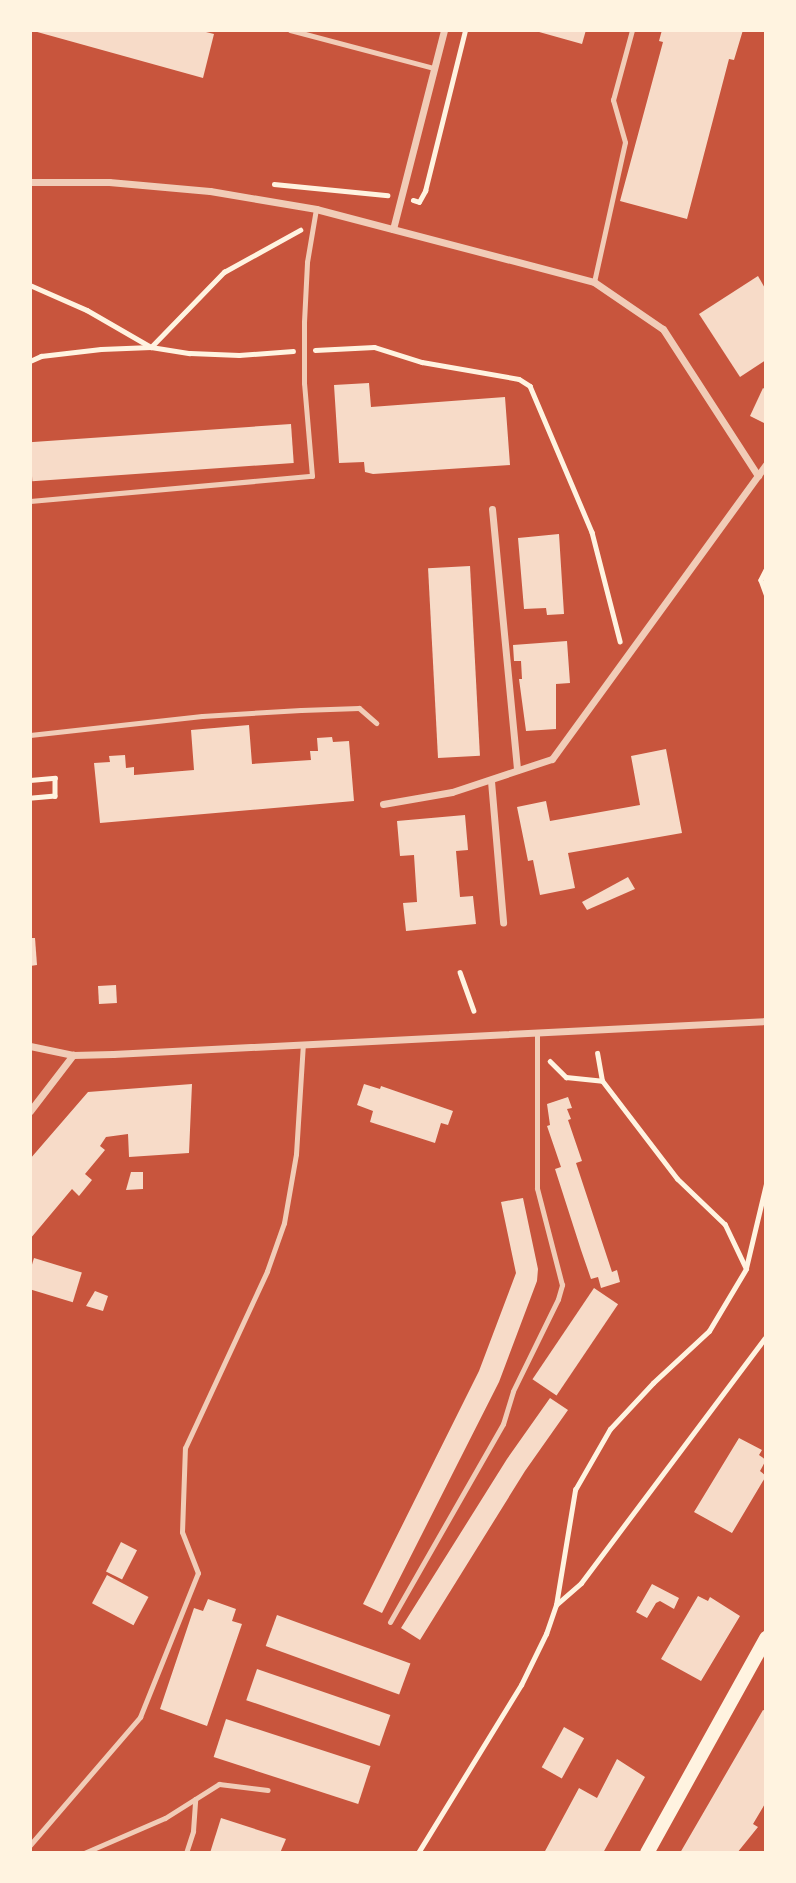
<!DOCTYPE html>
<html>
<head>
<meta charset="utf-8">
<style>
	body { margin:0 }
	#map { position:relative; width:796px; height:1883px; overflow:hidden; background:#c8553d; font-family:"IBM Plex Sans",sans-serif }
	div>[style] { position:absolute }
	.building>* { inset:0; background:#f7dbc8; transform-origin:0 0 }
	.path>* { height:4.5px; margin:-2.25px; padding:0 2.25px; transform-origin:2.25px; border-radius:2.25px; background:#fff3e0 }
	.service>* { height:5px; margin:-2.5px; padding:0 2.5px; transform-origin:2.5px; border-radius:2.5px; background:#f1ccb7 }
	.minor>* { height:7px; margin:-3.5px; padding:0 3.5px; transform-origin:3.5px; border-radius:3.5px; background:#f1ccb7 }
	.secondary>* { height:14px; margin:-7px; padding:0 7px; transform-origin:7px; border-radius:7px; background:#fff3e0 }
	span { translate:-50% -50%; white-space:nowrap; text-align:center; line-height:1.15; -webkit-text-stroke:6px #fff3e0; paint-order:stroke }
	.frame { position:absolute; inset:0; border:32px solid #fff3e0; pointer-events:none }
</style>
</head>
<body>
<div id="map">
	<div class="building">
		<div style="clip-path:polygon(30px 30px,198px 30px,214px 34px,203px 78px)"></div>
		<div style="clip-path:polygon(532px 30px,586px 30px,582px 44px)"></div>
		<div style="clip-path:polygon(662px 30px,743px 30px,734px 60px,729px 59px,687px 219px,620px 201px,663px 42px,659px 41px)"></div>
		<div style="clip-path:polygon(758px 276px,766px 290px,766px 360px,740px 377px,699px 314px)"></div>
		<div style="clip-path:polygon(369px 383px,371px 407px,505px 397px,510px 465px,373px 474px,365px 472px,364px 462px,339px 463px,334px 385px)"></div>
		<div style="clip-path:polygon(763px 388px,766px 390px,766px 424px,750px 416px)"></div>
		<div style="left:291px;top:424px;width:39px;height:262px;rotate:86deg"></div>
		<div style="clip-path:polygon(559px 534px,564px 614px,547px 615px,546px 608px,524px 609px,518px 538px)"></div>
		<div style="left:470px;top:566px;width:190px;height:42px;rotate:87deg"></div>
		<div style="clip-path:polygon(567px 641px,570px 683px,556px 684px,556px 729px,526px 731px,519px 679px,522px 679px,521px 661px,514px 661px,513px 645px)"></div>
		<div style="clip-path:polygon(249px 725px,252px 764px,311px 760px,310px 751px,318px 751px,317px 738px,332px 737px,333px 742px,349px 741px,354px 801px,100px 823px,94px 763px,110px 762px,109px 756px,125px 755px,126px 768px,134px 767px,134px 775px,194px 770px,191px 730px)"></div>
		<div style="clip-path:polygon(666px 749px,682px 833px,568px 853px,575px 888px,540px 895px,533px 860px,528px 861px,517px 807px,546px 801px,550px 821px,640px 805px,631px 756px)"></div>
		<div style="clip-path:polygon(465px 815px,468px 850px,456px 851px,460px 897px,473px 896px,476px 924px,406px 931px,403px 903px,417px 902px,414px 855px,400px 856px,397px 821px)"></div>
		<div style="clip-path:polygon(628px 877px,635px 889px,587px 910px,582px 902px)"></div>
		<div style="clip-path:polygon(30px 938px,35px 938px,37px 965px,30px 966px)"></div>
		<div style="left:116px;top:985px;width:18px;height:18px;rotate:87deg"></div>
		<div style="clip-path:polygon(192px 1084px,189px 1153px,129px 1157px,128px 1134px,106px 1137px,100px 1146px,105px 1150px,85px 1174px,92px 1180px,79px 1196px,72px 1189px,30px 1239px,30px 1159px,88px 1092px)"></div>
		<div style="clip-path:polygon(364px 1084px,380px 1089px,381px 1086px,453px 1111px,448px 1125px,441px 1123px,435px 1143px,370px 1122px,373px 1111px,357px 1105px)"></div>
		<div style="clip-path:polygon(568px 1097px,572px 1108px,567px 1109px,571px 1119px,568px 1120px,582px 1161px,576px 1163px,612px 1272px,617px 1270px,620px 1282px,601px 1288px,598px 1277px,591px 1279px,581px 1250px,555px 1169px,561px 1167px,547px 1126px,550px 1125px,547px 1104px)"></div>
		<div style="clip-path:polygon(131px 1172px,143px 1172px,143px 1189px,126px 1190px)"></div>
		<div style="clip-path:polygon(523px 1198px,538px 1269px,537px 1281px,499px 1382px,382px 1613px,363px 1604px,479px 1371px,516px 1273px,501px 1202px)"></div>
		<div style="left:34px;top:1258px;width:50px;height:31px;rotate:17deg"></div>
		<div style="left:594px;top:1288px;width:29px;height:110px;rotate:34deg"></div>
		<div style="clip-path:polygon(95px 1291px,108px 1296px,103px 1311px,86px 1306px)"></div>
		<div style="clip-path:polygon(550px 1398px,568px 1410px,525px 1471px,420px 1640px,401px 1628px,507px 1459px)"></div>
		<div style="clip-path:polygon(739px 1438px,762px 1450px,759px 1455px,766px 1460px,760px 1471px,766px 1476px,732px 1533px,694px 1512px)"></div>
		<div style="left:121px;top:1542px;width:18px;height:33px;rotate:27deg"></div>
		<div style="left:107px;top:1575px;width:47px;height:32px;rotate:28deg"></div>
		<div style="clip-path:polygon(652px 1584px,679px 1598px,674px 1609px,660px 1601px,656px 1603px,647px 1618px,636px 1612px)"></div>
		<div style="clip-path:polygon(698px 1596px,708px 1601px,710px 1597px,740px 1616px,701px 1681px,661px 1659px)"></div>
		<div style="clip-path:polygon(208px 1599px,236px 1609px,232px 1621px,242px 1624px,207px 1726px,160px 1709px,194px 1608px,203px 1611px)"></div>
		<div style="left:277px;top:1615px;width:142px;height:33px;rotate:20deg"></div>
		<div style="left:257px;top:1669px;width:141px;height:33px;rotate:19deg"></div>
		<div style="clip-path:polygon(763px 1710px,766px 1711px,766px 1802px,753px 1824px,758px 1827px,737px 1853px,680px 1853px)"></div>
		<div style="left:226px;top:1719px;width:152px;height:40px;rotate:18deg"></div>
		<div style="left:564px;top:1727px;width:23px;height:46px;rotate:29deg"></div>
		<div style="clip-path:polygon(617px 1759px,645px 1777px,603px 1853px,544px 1853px,579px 1788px,597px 1798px)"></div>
		<div style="clip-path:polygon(221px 1818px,286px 1839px,280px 1853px,210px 1853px)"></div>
	</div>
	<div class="path">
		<div style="left:274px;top:184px;width:114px;rotate:5.6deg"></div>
		<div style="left:413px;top:200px;width:6px;rotate:18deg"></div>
		<div style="left:419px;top:202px;width:13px;rotate:-61deg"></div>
		<div style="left:425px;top:191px;width:166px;rotate:-76deg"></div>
		<div style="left:30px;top:285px;width:62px;rotate:23.7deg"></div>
		<div style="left:87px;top:310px;width:74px;rotate:30deg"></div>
		<div style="left:151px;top:347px;width:105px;rotate:-45.8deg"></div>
		<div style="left:224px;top:272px;width:87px;rotate:-28.9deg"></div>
		<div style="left:315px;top:350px;width:59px;rotate:-2.9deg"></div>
		<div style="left:374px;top:347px;width:50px;rotate:17.4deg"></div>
		<div style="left:422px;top:362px;width:98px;rotate:9.9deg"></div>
		<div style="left:519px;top:379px;width:13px;rotate:32deg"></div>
		<div style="left:530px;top:386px;width:159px;rotate:67deg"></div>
		<div style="left:592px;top:532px;width:113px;rotate:75.6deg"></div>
		<div style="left:30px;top:361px;width:12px;rotate:-24deg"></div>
		<div style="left:41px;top:356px;width:60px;rotate:-6.7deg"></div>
		<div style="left:101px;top:349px;width:50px;rotate:-2.3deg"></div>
		<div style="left:151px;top:347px;width:39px;rotate:9deg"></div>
		<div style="left:190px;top:353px;width:49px;rotate:2.3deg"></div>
		<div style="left:239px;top:355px;width:54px;rotate:-4.2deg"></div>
		<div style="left:766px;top:570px;width:11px;rotate:117deg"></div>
		<div style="left:761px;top:580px;width:15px;rotate:70deg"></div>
		<div style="left:30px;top:780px;width:25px;rotate:-5deg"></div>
		<div style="left:55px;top:778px;width:18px;rotate:90deg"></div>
		<div style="left:55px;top:796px;width:25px;rotate:175deg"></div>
		<div style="left:460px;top:972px;width:41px;rotate:70.3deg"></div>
		<div style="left:550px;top:1061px;width:23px;rotate:45deg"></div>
		<div style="left:566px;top:1077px;width:36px;rotate:6deg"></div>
		<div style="left:746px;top:1268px;width:86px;rotate:-76.6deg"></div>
		<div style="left:556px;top:1605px;width:33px;rotate:-41deg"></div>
		<div style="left:581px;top:1583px;width:308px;rotate:-53.1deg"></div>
		<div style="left:418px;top:1853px;width:197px;rotate:-58.5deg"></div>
		<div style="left:521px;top:1685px;width:57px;rotate:-63.9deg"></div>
		<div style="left:546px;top:1634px;width:31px;rotate:-71deg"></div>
		<div style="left:556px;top:1605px;width:117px;rotate:-80.6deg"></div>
		<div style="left:575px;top:1490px;width:70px;rotate:-60.2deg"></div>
		<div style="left:610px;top:1429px;width:63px;rotate:-46.9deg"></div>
		<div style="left:653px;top:1383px;width:76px;rotate:-42.9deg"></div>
		<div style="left:709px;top:1331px;width:72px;rotate:-59.2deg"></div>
		<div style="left:746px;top:1269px;width:49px;rotate:-115.5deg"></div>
		<div style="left:725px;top:1225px;width:66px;rotate:-136.2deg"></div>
		<div style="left:677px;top:1179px;width:123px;rotate:-127.4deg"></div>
		<div style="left:602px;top:1081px;width:28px;rotate:-100deg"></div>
	</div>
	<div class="service">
		<div style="left:290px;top:30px;width:149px;rotate:14.8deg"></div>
		<div style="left:594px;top:282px;width:143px;rotate:-77.5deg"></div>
		<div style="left:625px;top:142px;width:44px;rotate:-105.9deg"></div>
		<div style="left:613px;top:100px;width:73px;rotate:-74.8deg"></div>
		<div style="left:30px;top:501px;width:283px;rotate:-5.1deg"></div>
		<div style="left:312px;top:476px;width:93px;rotate:-94.9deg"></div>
		<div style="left:304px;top:383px;width:61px;rotate:-90deg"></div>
		<div style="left:304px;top:322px;width:60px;rotate:-87.1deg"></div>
		<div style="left:307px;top:262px;width:54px;rotate:-80.4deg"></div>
		<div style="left:30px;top:735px;width:173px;rotate:-6.3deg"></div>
		<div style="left:202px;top:716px;width:99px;rotate:-3.5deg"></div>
		<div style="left:301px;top:710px;width:58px;rotate:-2deg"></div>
		<div style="left:359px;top:708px;width:23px;rotate:41deg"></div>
		<div style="left:390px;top:1622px;width:228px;rotate:-60.3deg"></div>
		<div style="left:503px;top:1424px;width:34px;rotate:-73deg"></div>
		<div style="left:513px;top:1391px;width:102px;rotate:-63.9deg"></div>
		<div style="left:558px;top:1299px;width:15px;rotate:-74deg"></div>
		<div style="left:562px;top:1285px;width:100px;rotate:-104.5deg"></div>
		<div style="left:537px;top:1188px;width:155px;rotate:-90deg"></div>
		<div style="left:30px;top:1845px;width:169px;rotate:-49.3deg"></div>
		<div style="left:140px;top:1717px;width:155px;rotate:-68.1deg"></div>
		<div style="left:198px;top:1573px;width:44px;rotate:-111.3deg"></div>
		<div style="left:182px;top:1532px;width:84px;rotate:-88deg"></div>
		<div style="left:185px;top:1448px;width:195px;rotate:-65.1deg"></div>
		<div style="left:267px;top:1271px;width:51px;rotate:-70.5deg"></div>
		<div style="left:284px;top:1223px;width:70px;rotate:-80.1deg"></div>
		<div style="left:296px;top:1154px;width:110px;rotate:-86.4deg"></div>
		<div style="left:84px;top:1853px;width:88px;rotate:-23.4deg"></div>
		<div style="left:165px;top:1818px;width:64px;rotate:-32.2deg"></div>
		<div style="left:219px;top:1784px;width:49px;rotate:7deg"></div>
		<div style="left:186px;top:1853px;width:23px;rotate:-72deg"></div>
		<div style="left:193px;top:1831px;width:32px;rotate:-86deg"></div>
	</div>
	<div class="minor">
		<div style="left:30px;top:182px;width:79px"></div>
		<div style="left:109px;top:182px;width:101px;rotate:5.1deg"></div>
		<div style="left:210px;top:191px;width:108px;rotate:9.6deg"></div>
		<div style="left:316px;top:209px;width:287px;rotate:14.7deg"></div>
		<div style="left:594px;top:282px;width:83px;rotate:34.3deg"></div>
		<div style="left:663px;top:329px;width:175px;rotate:57.1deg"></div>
		<div style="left:393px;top:229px;width:205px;rotate:-75.6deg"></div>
		<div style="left:492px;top:509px;width:262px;rotate:84.5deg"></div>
		<div style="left:491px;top:781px;width:142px;rotate:85.1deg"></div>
		<div style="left:383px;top:804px;width:70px;rotate:-9.9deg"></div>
		<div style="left:452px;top:792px;width:105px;rotate:-18.3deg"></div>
		<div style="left:552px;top:759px;width:364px;rotate:-54deg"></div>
		<div style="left:30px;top:1046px;width:44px;rotate:11.8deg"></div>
		<div style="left:73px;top:1055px;width:40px;rotate:-1.4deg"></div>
		<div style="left:113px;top:1054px;width:654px;rotate:-2.89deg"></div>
		<div style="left:30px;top:1111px;width:71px;rotate:-52.5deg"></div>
	</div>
	<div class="secondary">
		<div style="left:647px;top:1853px;width:246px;rotate:-61deg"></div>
	</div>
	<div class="frame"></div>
</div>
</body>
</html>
